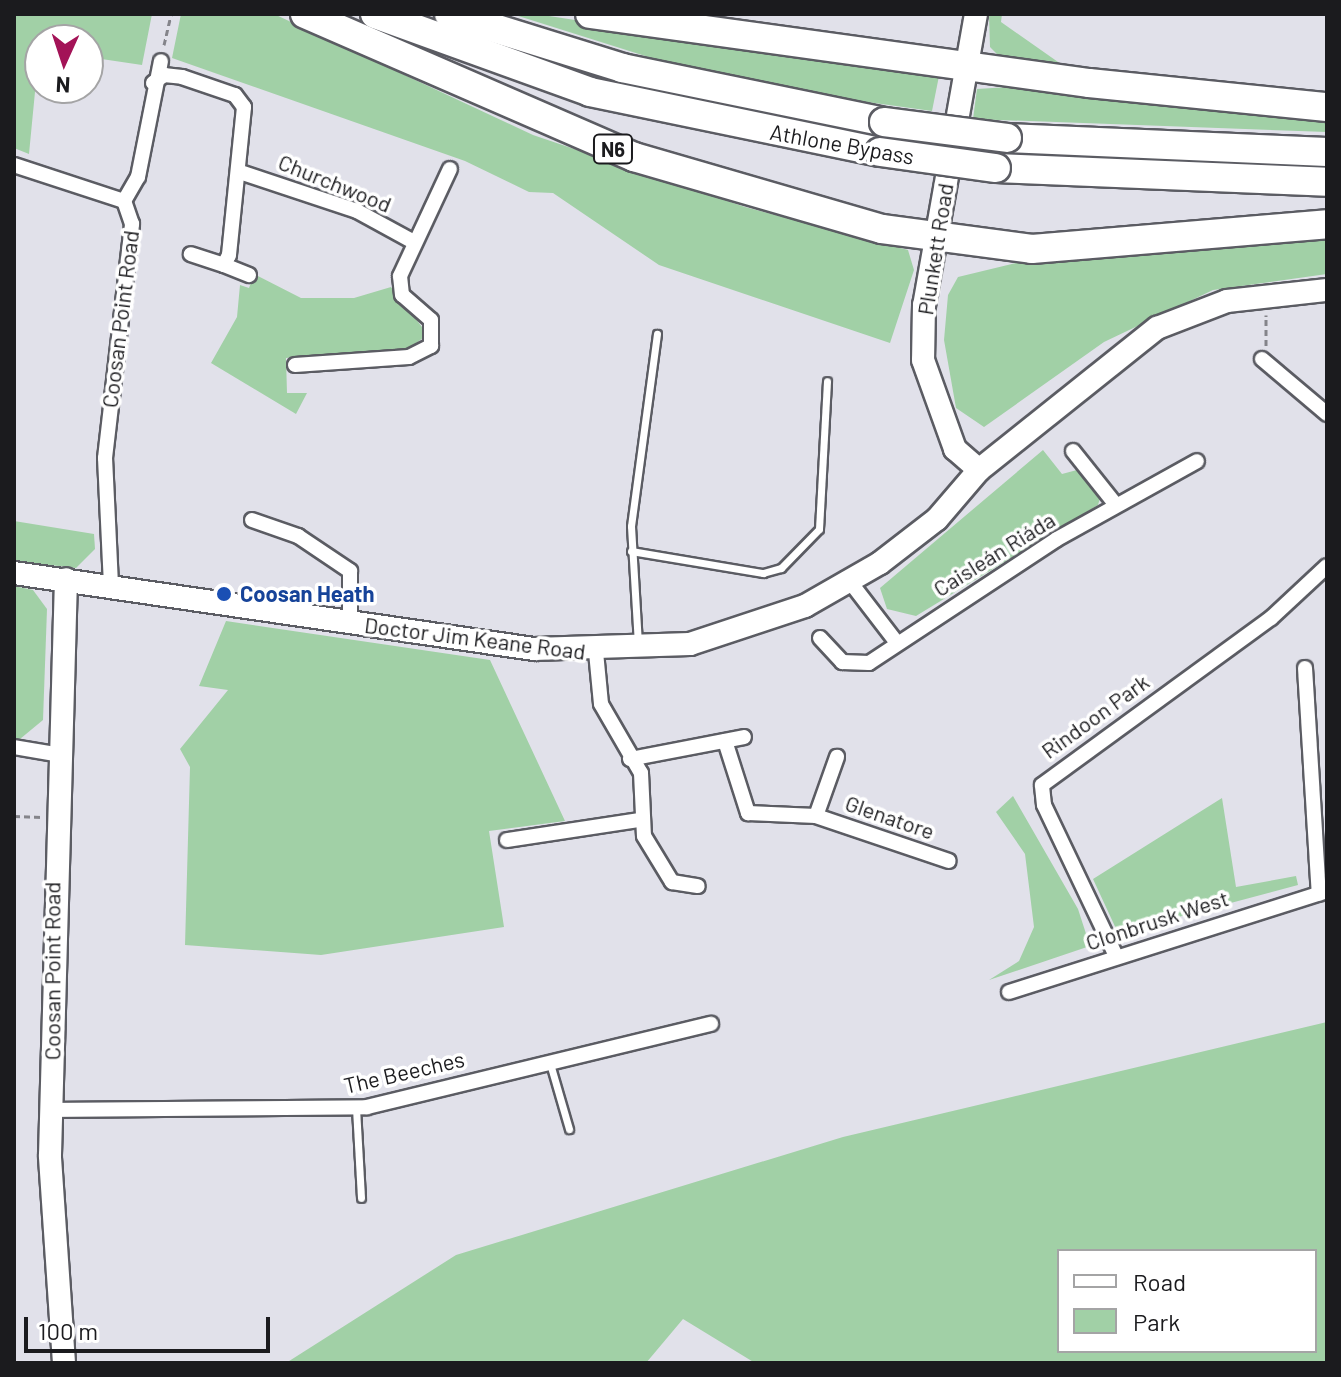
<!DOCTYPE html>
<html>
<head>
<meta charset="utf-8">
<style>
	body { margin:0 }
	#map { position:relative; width:1341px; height:1377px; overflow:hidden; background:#e1e1ea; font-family:Barlow,sans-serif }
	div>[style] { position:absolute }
	.green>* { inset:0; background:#a1d0a6 }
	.path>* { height:3px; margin-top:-1.5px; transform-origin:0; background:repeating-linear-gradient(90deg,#84848a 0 6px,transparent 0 10px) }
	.roads { filter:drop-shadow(2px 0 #5b5c63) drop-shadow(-2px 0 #5b5c63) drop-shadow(0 2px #5b5c63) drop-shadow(0 -2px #5b5c63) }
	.lane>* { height:7px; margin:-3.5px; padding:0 3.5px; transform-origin:3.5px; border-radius:3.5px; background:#fff }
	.street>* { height:14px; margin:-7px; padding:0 7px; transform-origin:7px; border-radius:7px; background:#fff }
	.secondary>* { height:22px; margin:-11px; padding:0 11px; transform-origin:11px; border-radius:11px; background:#fff }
	.highway>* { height:28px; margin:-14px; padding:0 14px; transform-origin:14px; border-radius:14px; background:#fff }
	.bridges { filter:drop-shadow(2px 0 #5b5c63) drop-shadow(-2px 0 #5b5c63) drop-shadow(0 2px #5b5c63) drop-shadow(0 -2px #5b5c63) }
	.highway-bridge>* { height:28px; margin:-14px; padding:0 14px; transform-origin:14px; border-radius:14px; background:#fff }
	.dots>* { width:22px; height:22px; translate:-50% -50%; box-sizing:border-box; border:4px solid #fff; border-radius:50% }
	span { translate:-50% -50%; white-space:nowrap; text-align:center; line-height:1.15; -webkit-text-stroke:7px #fff; paint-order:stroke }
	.shield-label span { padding:2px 6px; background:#fff; border:2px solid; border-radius:6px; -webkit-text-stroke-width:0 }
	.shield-label { font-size:20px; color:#1b1b1e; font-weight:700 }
	.street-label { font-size:22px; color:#1b1b1e }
	.transit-label { font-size:22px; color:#164399; font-weight:700 }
	.left { translate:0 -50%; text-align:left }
	.frame { position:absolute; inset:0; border:16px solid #1b1b1e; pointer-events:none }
	.legend { position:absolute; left:1057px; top:1249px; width:260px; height:104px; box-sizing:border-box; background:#fff; border:2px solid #a4a4a5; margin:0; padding:10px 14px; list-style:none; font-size:24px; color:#1b1b1e }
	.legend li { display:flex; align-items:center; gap:16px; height:40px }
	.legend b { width:40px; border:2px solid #a4a4a5 }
	.north { position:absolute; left:24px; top:24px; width:80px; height:80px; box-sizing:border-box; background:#fff; border:2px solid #a4a4a5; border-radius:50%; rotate:183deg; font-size:22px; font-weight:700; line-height:32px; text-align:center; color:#1b1b1e }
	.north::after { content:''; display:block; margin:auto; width:28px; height:36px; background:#a31357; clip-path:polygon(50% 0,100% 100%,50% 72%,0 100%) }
	.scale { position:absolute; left:24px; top:1317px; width:246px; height:36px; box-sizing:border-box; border:4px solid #1b1b1e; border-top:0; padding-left:10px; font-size:24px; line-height:28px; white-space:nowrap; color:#1b1b1e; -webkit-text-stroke:6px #fff; paint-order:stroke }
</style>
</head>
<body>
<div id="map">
	<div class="green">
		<div style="clip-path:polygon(14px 14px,152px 14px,142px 65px,88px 57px,88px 40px,40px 40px,29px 154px,14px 148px)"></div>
		<div style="clip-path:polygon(181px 14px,274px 14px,533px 135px,745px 207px,908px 250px,914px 270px,890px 343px,659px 265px,553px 193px,529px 192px,465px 161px,172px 58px)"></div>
		<div style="clip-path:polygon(512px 14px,536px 14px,939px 76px,932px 111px,795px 92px,677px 66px)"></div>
		<div style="clip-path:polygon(989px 14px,1002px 14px,1001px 22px,1068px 69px,1001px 58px,990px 47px)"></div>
		<div style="clip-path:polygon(1009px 87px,1327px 122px,1327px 132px,973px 119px,977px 89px)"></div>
		<div style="clip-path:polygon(1327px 238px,1327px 274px,1213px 290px,1104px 342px,984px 427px,956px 408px,944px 340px,948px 295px,958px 277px,1036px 258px)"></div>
		<div style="clip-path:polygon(254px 274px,301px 298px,354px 298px,391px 287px,422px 327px,423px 338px,405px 351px,286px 358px,287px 393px,307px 393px,296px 414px,211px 363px,237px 317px,240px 285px,249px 288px)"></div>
		<div style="clip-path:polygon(1043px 450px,1062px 474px,1077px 470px,1086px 477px,1101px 495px,1098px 505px,916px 616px,887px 609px,880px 588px)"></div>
		<div style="clip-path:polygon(14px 521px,94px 534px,95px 549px,76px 568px,14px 561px)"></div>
		<div style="clip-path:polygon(14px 586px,33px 590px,47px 609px,43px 720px,20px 739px,14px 738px)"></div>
		<div style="clip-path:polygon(226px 621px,490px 660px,565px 821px,489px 831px,504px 927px,321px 955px,185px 945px,190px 767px,180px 749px,228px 690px,199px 686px)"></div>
		<div style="clip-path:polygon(1013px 796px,1078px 909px,1090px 946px,989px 980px,1019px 961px,1034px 927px,1025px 854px,996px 812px)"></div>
		<div style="clip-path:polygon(1222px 798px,1236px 887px,1296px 876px,1298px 885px,1118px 933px,1093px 879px)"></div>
		<div style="clip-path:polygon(evenodd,1327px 1022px,1327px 1363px,755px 1363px,683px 1319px,646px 1363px,286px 1363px,456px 1255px,843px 1137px,1327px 1022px,1059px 1251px,1315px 1251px,1315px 1351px,1059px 1351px,1059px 1251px)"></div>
	</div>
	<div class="path">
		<div style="left:164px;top:45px;width:32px;rotate:-77deg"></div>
		<div style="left:1266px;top:346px;width:31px;rotate:-90deg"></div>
		<div style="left:14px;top:816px;width:28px;rotate:2deg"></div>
	</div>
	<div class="roads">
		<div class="lane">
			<div style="left:631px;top:551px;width:134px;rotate:9.5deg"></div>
			<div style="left:763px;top:573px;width:19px;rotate:-16deg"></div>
			<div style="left:781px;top:568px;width:54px;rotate:-45.7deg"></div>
			<div style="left:819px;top:529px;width:148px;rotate:-86.9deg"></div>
			<div style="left:638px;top:644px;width:118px;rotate:-93.4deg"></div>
			<div style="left:631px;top:526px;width:194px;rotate:-82.3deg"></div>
			<div style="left:549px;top:1060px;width:72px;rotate:73.8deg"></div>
			<div style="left:356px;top:1108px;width:90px;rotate:86.8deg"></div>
		</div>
		<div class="street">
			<div style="left:153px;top:83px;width:14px;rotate:-36deg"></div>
			<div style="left:164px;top:75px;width:18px;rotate:6deg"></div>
			<div style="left:182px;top:77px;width:56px;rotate:18.8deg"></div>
			<div style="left:235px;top:95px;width:15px;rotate:53deg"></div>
			<div style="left:244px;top:107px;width:149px;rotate:95.8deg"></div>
			<div style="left:229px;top:255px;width:11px;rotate:117deg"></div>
			<div style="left:224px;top:265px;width:35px;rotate:-162deg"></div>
			<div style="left:14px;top:165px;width:116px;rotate:18.1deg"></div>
			<div style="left:240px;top:172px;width:123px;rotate:18.4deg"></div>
			<div style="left:357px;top:211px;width:63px;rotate:28.6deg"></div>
			<div style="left:224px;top:265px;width:27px;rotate:22deg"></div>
			<div style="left:1262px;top:359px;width:85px;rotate:40.2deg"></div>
			<div style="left:295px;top:365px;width:114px;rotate:-4deg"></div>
			<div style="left:409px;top:357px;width:25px;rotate:-27deg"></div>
			<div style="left:431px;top:346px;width:26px;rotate:-90deg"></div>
			<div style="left:431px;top:320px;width:38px;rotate:-139deg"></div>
			<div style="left:402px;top:295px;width:19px;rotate:-96deg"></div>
			<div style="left:400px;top:276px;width:118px;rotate:-65deg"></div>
			<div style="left:1073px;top:451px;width:69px;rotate:51.5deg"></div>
			<div style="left:252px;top:520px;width:49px;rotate:19.2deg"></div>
			<div style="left:298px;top:536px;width:63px;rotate:33.9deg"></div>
			<div style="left:350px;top:571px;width:52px;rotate:90deg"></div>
			<div style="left:851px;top:583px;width:76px;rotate:52.5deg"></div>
			<div style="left:111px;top:585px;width:127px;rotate:-92.7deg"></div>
			<div style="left:105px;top:458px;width:236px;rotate:-83.4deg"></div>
			<div style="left:132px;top:224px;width:24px;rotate:-109deg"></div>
			<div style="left:124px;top:201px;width:28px;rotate:-60deg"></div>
			<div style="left:138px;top:177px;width:118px;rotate:-78.8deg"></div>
			<div style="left:820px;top:638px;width:33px;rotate:47deg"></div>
			<div style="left:842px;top:662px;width:27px;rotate:2deg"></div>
			<div style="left:869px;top:663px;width:225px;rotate:-33.4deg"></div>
			<div style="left:1057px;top:539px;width:160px;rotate:-29.1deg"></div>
			<div style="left:596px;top:652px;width:52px;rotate:84.5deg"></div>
			<div style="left:601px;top:704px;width:80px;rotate:59.9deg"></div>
			<div style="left:641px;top:773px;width:63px;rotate:87.3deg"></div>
			<div style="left:644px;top:836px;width:54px;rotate:58.7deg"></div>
			<div style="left:672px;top:882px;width:26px;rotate:9deg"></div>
			<div style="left:1305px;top:668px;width:226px;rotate:86.5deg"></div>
			<div style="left:725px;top:741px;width:76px;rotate:72.3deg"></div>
			<div style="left:748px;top:813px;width:68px;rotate:2.5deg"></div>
			<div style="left:816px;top:816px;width:140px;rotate:18.7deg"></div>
			<div style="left:14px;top:747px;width:42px;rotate:9.7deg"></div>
			<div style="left:630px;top:759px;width:116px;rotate:-10.9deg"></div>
			<div style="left:816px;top:816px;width:63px;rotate:-70.4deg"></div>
			<div style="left:507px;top:840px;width:134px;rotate:-8.6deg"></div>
			<div style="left:1116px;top:956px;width:167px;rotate:-115.5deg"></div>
			<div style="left:1044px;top:805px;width:20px;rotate:-96deg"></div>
			<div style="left:1042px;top:785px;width:283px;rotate:-36.1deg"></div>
			<div style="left:1271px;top:618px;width:76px;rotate:-42.9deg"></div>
			<div style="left:1009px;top:992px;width:334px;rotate:-17.6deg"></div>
			<div style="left:52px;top:1110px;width:315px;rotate:-0.5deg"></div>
			<div style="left:367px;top:1107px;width:354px;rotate:-13.6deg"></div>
		</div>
		<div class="secondary">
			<div style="left:976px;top:14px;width:296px;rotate:100.1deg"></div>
			<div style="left:924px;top:305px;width:55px;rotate:91deg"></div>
			<div style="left:923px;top:360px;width:95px;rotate:70.2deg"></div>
			<div style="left:955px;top:449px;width:32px;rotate:41deg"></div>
			<div style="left:14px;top:573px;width:526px;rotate:8.32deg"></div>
			<div style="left:534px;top:649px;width:156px;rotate:-1.8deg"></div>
			<div style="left:690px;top:644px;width:121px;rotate:-18.3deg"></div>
			<div style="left:805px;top:606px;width:86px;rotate:-29.8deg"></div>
			<div style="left:880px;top:563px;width:72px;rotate:-37.7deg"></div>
			<div style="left:937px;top:519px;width:65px;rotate:-49.4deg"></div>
			<div style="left:979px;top:470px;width:228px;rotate:-38.6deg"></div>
			<div style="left:1157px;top:328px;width:75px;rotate:-21.1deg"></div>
			<div style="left:1227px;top:301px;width:101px;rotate:-6.3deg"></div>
			<div style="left:64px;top:1363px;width:208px;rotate:-93.9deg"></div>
			<div style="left:50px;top:1155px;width:576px;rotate:-88.41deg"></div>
		</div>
		<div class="highway">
			<div style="left:305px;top:14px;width:359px;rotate:23.5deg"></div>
			<div style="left:634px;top:157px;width:258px;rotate:16.2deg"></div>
			<div style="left:882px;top:229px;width:151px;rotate:7.6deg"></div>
			<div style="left:1032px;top:249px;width:296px;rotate:-4.8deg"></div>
			<div style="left:375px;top:14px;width:229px;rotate:19.9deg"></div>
			<div style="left:590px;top:92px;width:296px;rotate:11.7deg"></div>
			<div style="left:449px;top:14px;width:181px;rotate:17.3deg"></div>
			<div style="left:622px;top:68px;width:268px;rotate:11.6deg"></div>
			<div style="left:590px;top:14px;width:504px;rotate:7.87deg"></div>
			<div style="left:1089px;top:83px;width:239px;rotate:5.8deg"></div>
			<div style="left:1007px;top:138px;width:320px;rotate:2.5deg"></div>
			<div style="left:996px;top:168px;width:331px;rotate:2.4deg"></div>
		</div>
	</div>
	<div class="bridges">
		<div class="highway-bridge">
			<div style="left:884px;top:122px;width:124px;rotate:7.4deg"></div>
			<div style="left:880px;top:152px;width:117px;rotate:7.9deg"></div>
		</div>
	</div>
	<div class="dots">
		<div style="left:224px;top:594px;background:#1a4fb4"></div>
	</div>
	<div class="shield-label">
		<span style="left:613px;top:149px">N6</span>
	</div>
	<div class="street-label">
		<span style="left:842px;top:144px;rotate:10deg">Athlone Bypass</span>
		<span style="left:335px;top:183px;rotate:22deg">Churchwood</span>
		<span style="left:935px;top:249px;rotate:-81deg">Plunkett Road</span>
		<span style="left:120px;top:319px;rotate:-83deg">Coosan Point Road</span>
		<span style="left:994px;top:554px;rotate:-32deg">Caisleán Riáda</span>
		<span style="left:475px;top:638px;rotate:7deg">Doctor Jim Keane Road</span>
		<span style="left:1095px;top:716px;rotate:-36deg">Rindoon Park</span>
		<span style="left:890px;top:817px;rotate:19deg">Glenatore</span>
		<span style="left:1157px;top:920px;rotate:-18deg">Clonbrusk West</span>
		<span style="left:52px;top:971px;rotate:-90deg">Coosan Point Road</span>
		<span style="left:404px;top:1072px;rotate:-13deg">The Beeches</span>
	</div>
	<div class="transit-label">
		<span class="left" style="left:240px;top:594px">Coosan Heath</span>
	</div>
	<div class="frame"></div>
	<ul class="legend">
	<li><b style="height:10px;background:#fff"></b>Road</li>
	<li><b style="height:22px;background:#a1d0a6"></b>Park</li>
	</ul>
	<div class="north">N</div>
	<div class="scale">100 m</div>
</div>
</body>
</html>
